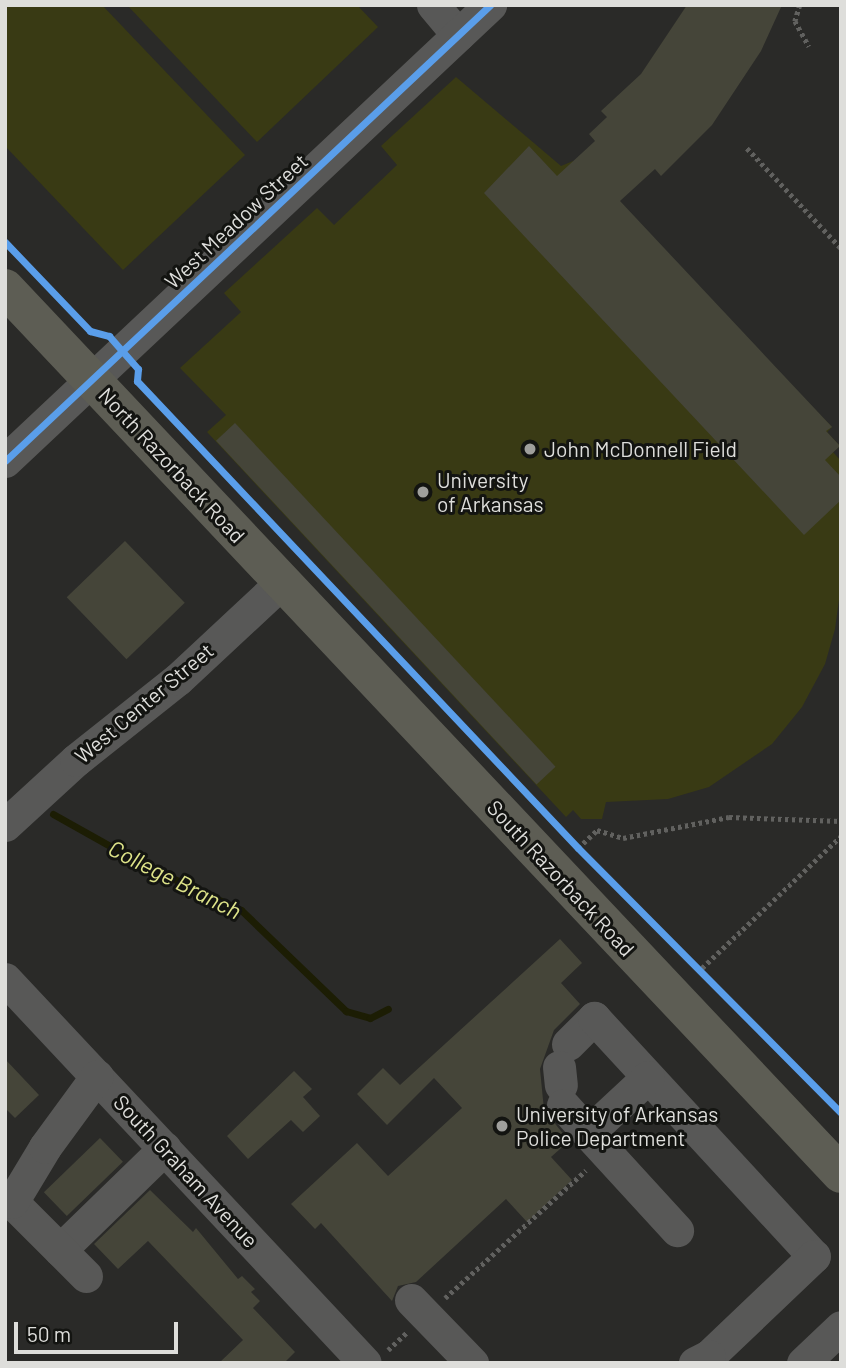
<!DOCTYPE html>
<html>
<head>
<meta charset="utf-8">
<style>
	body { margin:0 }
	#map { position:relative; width:846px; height:1368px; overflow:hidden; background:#2a2a28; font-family:Barlow,sans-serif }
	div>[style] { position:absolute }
	.green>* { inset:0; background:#393a14 }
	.stream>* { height:7px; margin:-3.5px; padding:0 3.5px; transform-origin:3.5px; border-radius:3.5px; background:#1c1d04 }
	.building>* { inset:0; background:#454539; transform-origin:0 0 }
	.path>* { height:4.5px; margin-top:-2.25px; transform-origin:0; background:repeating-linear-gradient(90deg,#61615f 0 3.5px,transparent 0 7px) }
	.minor>* { height:33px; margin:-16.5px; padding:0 16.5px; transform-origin:16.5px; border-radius:16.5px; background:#585857 }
	.major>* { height:38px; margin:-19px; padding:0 19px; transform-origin:19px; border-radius:19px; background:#5d5d54 }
	.cycleway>* { height:7px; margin:-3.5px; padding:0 3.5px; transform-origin:3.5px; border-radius:3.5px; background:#5a9eea }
	.dots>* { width:19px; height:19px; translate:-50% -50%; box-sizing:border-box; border:4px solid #131411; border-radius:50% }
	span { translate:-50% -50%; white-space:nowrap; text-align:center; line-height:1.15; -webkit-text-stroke:6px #131411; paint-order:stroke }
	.street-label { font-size:21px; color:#dededb }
	.poi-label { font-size:21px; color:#dededb }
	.left { translate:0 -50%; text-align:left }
	.water-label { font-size:23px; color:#dee489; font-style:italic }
	.frame { position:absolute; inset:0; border:7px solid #dededb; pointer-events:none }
	.scale { position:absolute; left:14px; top:1322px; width:164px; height:32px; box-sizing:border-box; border:4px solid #dededb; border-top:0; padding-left:9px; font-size:21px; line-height:24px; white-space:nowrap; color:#dededb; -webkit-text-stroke:5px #131411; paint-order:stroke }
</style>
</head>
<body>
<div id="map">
	<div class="green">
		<div style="clip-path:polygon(5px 5px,102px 5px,245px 155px,123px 270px,5px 146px)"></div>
		<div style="clip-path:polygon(127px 5px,357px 5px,378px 27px,257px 142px)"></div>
		<div style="clip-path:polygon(456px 77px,561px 166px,573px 161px,832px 427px,827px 432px,840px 446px,833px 452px,841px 461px,841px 585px,835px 629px,825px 664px,802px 707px,772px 744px,709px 787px,668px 799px,606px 802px,602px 819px,581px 819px,573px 810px,566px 817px,207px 432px,226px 415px,180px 368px,241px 312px,224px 293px,317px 208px,334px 225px,397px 165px,381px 146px)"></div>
	</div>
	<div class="stream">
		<div style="left:53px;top:814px;width:104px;rotate:29.3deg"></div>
		<div style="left:144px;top:865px;width:107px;rotate:24.9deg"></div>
		<div style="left:241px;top:910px;width:146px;rotate:43.9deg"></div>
		<div style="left:346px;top:1011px;width:25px;rotate:16deg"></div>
		<div style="left:370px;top:1018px;width:20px;rotate:-27deg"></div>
	</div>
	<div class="building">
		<div style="clip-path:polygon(687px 5px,782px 5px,761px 51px,712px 125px,661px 176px,655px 169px,620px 201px,832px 427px,826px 431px,840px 446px,825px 460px,841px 477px,841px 500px,804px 535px,484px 193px,529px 146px,557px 176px,595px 141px,589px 134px,607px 117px,601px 111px,641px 74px)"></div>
		<div style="left:235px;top:423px;width:470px;height:26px;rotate:47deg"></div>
		<div style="left:125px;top:541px;width:86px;height:81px;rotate:46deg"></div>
		<div style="clip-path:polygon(560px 939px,582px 963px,561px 983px,580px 1004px,554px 1030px,540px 1069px,544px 1110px,569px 1141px,551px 1157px,572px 1180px,527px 1222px,506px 1199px,416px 1282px,398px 1286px,392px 1301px,321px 1223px,315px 1229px,291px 1204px,357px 1143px,388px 1176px,462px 1108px,434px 1078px,387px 1125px,357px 1094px,383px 1068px,400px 1085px)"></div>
		<div style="clip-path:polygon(5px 1059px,39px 1095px,15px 1118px,5px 1108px)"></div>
		<div style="clip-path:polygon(294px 1071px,312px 1089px,303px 1097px,320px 1116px,303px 1132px,291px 1120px,248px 1159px,227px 1136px)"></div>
		<div style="left:100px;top:1138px;width:33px;height:78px;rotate:46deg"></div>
		<div style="clip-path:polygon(150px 1190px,193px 1232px,196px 1228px,238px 1279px,242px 1276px,255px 1289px,251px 1292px,260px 1301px,253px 1308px,295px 1352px,284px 1363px,219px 1363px,243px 1340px,148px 1241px,118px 1269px,94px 1244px)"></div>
	</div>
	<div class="path">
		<div style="left:800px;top:5px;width:17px;rotate:107deg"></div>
		<div style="left:795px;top:21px;width:29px;rotate:61deg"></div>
		<div style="left:747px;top:148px;width:137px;rotate:46.8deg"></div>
		<div style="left:578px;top:848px;width:26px;rotate:-43deg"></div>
		<div style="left:597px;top:830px;width:27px;rotate:17deg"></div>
		<div style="left:623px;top:838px;width:108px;rotate:-11.2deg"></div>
		<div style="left:729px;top:817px;width:112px;rotate:2deg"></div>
		<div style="left:702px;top:968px;width:192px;rotate:-43.5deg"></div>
		<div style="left:445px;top:1298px;width:190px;rotate:-42.2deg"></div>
		<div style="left:388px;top:1350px;width:26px;rotate:-43deg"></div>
	</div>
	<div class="minor">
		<div style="left:433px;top:5px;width:39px;rotate:50deg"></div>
		<div style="left:5px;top:461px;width:666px;rotate:-43.23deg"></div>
		<div style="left:5px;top:825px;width:96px;rotate:-42.5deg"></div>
		<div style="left:76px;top:760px;width:130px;rotate:-38.5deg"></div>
		<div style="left:178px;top:679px;width:142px;rotate:-43deg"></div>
		<div style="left:5px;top:979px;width:526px;rotate:46.85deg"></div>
		<div style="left:568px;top:1044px;width:37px;rotate:-45deg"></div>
		<div style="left:594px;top:1018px;width:324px;rotate:47.3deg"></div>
		<div style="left:814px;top:1256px;width:145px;rotate:136.4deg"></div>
		<div style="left:709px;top:1356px;width:16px;rotate:153deg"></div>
		<div style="left:559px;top:1067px;width:18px;rotate:84deg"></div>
		<div style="left:648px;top:1077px;width:82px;rotate:137deg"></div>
		<div style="left:588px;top:1133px;width:132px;rotate:47.5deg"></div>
		<div style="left:563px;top:1105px;width:38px;rotate:48deg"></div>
		<div style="left:60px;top:1250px;width:146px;rotate:-44.2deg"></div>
		<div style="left:86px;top:1276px;width:105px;rotate:-135deg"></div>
		<div style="left:12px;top:1202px;width:64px;rotate:-59deg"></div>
		<div style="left:45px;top:1147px;width:88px;rotate:-53.8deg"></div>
		<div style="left:411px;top:1300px;width:88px;rotate:45.9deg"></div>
		<div style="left:803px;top:1363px;width:52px;rotate:-43.5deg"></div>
	</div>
	<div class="major">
		<div style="left:5px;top:288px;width:1218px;rotate:46.66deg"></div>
	</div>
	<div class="cycleway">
		<div style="left:5px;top:242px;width:123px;rotate:46.3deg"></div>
		<div style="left:90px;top:331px;width:20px;rotate:15deg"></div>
		<div style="left:109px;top:336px;width:44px;rotate:48.7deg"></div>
		<div style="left:138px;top:369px;width:12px;rotate:95deg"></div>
		<div style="left:137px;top:381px;width:642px;rotate:46.64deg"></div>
		<div style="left:578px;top:848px;width:373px;rotate:45.2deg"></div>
		<div style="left:5px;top:461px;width:666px;rotate:-43.23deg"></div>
	</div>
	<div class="dots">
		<div style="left:530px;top:449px;background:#9f9f9c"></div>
		<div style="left:423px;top:492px;background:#9f9f9c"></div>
		<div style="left:502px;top:1126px;background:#9f9f9c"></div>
	</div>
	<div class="street-label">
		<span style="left:236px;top:221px;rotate:-43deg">West Meadow Street</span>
		<span style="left:172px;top:465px;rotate:47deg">North Razorback Road</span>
		<span style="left:144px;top:703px;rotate:-40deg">West Center Street</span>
		<span style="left:561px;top:878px;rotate:47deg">South Razorback Road</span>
		<span style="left:186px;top:1171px;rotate:47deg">South Graham Avenue</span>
	</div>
	<div class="poi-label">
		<span class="left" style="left:544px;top:449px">John McDonnell Field</span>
		<span class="left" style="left:437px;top:492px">University<br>of Arkansas</span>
		<span class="left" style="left:516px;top:1126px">University of Arkansas<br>Police Department</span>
	</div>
	<div class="water-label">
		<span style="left:175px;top:879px;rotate:27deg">College Branch</span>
	</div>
	<div class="frame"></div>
	<div class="scale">50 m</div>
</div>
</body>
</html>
